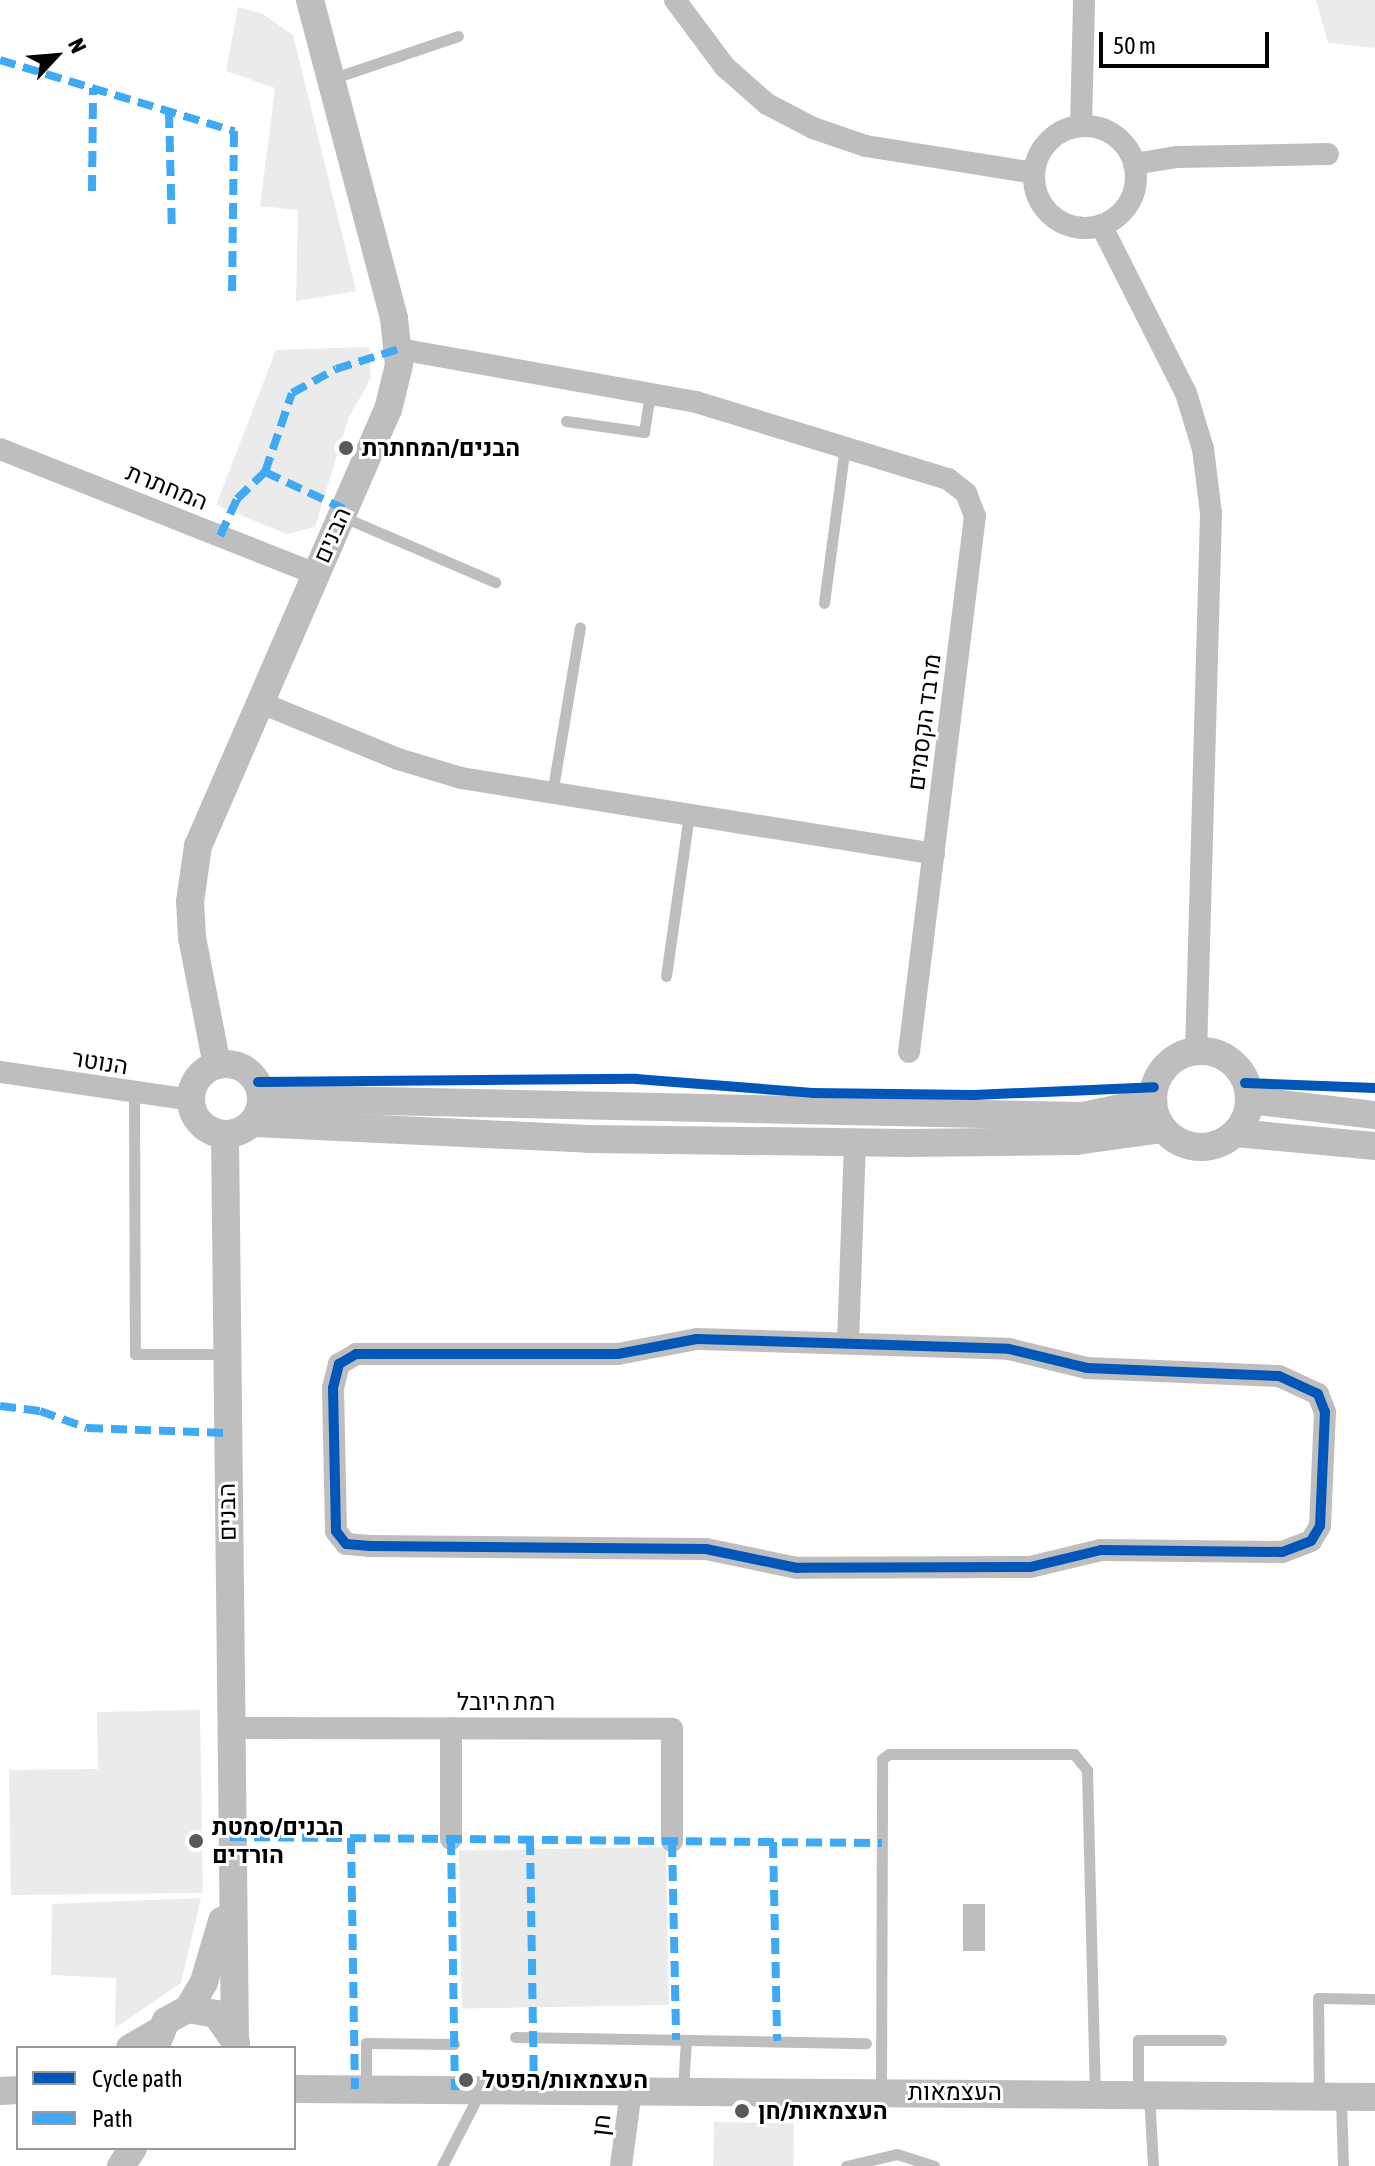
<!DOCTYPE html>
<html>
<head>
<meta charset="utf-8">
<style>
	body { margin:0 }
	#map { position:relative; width:1375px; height:2166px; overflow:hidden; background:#fff; font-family:"Asap Condensed",Heebo,sans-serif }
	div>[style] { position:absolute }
	.green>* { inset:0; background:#ebebeb; transform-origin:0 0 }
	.water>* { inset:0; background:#bebebe; transform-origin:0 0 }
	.service>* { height:11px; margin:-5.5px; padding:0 5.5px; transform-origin:5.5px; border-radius:5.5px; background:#bebebe }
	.minor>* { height:22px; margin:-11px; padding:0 11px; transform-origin:11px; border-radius:11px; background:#bebebe }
	.minor>.ring { margin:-11px; padding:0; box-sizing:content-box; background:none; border:22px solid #bebebe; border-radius:50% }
	.tertiary>* { height:28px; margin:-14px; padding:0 14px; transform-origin:14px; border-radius:14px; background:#bebebe }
	.tertiary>.ring { margin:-14px; padding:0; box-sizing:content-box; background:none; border:28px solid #bebebe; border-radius:50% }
	.quiet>* { height:8px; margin-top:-4px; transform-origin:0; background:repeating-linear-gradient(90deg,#3fa9f5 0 16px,transparent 0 24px) }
	.cycleway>* { height:10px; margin:-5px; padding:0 5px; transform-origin:5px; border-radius:5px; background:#0057b8 }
	.dots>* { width:22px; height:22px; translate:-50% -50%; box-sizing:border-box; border:4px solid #fff; border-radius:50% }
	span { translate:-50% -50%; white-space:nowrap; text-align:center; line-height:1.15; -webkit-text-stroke:6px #fff; paint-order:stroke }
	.poi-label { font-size:24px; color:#000; font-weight:700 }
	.left { translate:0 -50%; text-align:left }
	.street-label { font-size:24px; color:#000 }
	.legend { position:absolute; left:16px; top:2046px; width:280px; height:104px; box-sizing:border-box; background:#fff; border:2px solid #999; margin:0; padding:10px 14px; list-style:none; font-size:24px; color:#000 }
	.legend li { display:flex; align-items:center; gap:16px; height:40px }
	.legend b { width:40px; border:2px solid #999 }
	.north { position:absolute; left:16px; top:16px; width:80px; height:80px; -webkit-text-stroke:6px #fff; paint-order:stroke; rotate:64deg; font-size:22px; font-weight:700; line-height:32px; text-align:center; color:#000 }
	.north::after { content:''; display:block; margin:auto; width:28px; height:36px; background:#000; clip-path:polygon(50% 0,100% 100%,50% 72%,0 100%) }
	.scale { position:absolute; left:1099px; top:32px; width:170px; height:36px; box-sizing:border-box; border:4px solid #000; border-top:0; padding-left:10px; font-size:24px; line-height:28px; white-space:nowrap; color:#000; -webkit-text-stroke:6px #fff; paint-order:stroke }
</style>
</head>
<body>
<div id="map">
	<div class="green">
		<div style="clip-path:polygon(1316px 0,1375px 0,1375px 48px,1328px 43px)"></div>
		<div style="clip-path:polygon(238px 7px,263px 14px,293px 35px,356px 291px,296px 301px,298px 210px,260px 206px,275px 88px,226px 71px)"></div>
		<div style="clip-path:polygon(369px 347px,371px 378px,348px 419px,315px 527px,287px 534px,216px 505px,276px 350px)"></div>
		<div style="clip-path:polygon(200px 1710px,203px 1893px,11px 1895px,9px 1770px,98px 1769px,97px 1712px)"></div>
		<div style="left:666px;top:1847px;width:158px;height:207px;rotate:89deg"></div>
		<div style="clip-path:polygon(201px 1898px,181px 1983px,115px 2028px,116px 1978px,51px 1975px,52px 1904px)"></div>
		<div style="left:714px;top:2122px;width:80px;height:44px;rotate:1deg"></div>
	</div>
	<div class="water">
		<div style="left:963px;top:1904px;width:22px;height:47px"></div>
	</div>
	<div class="service">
		<div style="left:331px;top:79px;width:134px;rotate:-18.7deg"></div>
		<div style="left:566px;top:421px;width:79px;rotate:8deg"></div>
		<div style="left:644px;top:432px;width:39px;rotate:-81deg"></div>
		<div style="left:341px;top:516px;width:168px;rotate:23.2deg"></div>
		<div style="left:824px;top:603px;width:159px;rotate:-82.4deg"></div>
		<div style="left:552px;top:794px;width:169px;rotate:-80.5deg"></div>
		<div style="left:666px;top:976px;width:163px;rotate:-81.9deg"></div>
		<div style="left:134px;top:1094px;width:260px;rotate:89.8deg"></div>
		<div style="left:135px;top:1354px;width:90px"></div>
		<div style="left:515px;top:2037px;width:351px;rotate:1deg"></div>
		<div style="left:366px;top:2089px;width:46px;rotate:-90deg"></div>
		<div style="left:366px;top:2043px;width:88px;rotate:0.7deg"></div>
		<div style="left:683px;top:2090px;width:50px;rotate:-86.6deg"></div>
		<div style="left:881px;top:2091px;width:332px;rotate:-89.8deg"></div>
		<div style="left:882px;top:1759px;width:9px;rotate:-36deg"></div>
		<div style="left:889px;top:1754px;width:185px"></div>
		<div style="left:1074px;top:1754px;width:21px;rotate:51deg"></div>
		<div style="left:1087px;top:1770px;width:323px;rotate:88.6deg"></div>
		<div style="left:1138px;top:2094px;width:54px;rotate:-90deg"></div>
		<div style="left:1138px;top:2040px;width:83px"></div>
		<div style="left:1149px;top:2094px;width:72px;rotate:86.8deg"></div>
		<div style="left:1319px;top:2095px;width:97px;rotate:-90.6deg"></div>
		<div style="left:1318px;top:1998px;width:57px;rotate:1deg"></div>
		<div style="left:1341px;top:2099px;width:67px;rotate:88.3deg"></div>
		<div style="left:442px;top:2166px;width:83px;rotate:-62.8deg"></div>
		<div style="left:846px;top:2166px;width:52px;rotate:-13.2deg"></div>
		<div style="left:897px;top:2154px;width:39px;rotate:18deg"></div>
	</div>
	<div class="minor">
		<div style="left:675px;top:0;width:84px;rotate:53.3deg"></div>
		<div style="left:725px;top:67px;width:56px;rotate:41.4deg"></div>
		<div style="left:767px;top:104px;width:52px;rotate:27.6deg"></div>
		<div style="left:813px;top:128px;width:56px;rotate:18.8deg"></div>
		<div style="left:866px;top:146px;width:170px;rotate:9.1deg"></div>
		<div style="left:1081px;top:126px;width:126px;rotate:-88.6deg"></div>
		<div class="ring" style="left:1034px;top:126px;width:80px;height:80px"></div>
		<div style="left:1134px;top:164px;width:44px;rotate:-9.2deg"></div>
		<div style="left:1177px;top:157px;width:151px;rotate:-1.1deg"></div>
		<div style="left:1101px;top:225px;width:188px;rotate:63.2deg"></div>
		<div style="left:1186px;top:393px;width:59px;rotate:73.1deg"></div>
		<div style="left:1203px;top:449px;width:64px;rotate:82.9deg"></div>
		<div style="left:1211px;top:513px;width:539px;rotate:91.59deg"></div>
		<div style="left:399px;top:349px;width:302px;rotate:10.1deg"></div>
		<div style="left:696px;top:402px;width:264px;rotate:17deg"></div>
		<div style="left:948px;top:479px;width:23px;rotate:38deg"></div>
		<div style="left:966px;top:493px;width:25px;rotate:69deg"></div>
		<div style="left:975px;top:516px;width:540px;rotate:97.02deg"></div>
		<div style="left:0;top:449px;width:339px;rotate:21.6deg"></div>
		<div style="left:259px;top:702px;width:150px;rotate:22.3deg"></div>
		<div style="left:398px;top:759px;width:66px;rotate:16.8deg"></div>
		<div style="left:461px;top:778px;width:479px;rotate:9.1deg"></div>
		<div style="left:0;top:1072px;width:193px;rotate:8.3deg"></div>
		<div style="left:697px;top:1339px;width:312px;rotate:1.8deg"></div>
		<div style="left:1009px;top:1349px;width:80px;rotate:13.7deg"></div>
		<div style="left:1087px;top:1368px;width:192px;rotate:2.4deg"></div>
		<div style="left:1279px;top:1376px;width:43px;rotate:24.8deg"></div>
		<div style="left:1318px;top:1394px;width:19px;rotate:69deg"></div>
		<div style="left:1325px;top:1412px;width:114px;rotate:92.5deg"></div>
		<div style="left:1320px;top:1526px;width:17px;rotate:121deg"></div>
		<div style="left:1311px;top:1541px;width:31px;rotate:159deg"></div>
		<div style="left:1282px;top:1552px;width:181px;rotate:-179.4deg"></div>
		<div style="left:1101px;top:1550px;width:73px;rotate:166.5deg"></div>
		<div style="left:1030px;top:1567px;width:233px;rotate:179.8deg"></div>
		<div style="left:797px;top:1568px;width:93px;rotate:-168.2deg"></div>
		<div style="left:706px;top:1549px;width:336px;rotate:-179.5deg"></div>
		<div style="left:370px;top:1546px;width:24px;rotate:-175deg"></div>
		<div style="left:346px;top:1544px;width:16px;rotate:-128deg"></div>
		<div style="left:336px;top:1531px;width:143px;rotate:-91.2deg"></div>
		<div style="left:333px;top:1388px;width:25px;rotate:-76deg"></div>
		<div style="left:339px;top:1364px;width:20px;rotate:-30deg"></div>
		<div style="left:356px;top:1354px;width:262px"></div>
		<div style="left:618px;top:1354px;width:80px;rotate:-10.8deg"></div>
		<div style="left:848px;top:1343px;width:201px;rotate:-88deg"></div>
		<div style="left:229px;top:1728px;width:443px;rotate:0.1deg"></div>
		<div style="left:672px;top:1729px;width:112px;rotate:90deg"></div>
		<div style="left:451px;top:1728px;width:111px;rotate:90deg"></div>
		<div style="left:621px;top:2166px;width:76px;rotate:-82.4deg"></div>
	</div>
	<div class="tertiary">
		<div class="ring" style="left:1153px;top:1051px;width:68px;height:68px"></div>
		<div class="ring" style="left:191px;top:1064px;width:42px;height:42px"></div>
		<div style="left:217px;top:1065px;width:129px;rotate:-101.1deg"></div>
		<div style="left:192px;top:938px;width:36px;rotate:-93deg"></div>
		<div style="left:190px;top:902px;width:57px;rotate:-81.9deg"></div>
		<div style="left:198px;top:846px;width:476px;rotate:-66.5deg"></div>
		<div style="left:388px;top:410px;width:46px;rotate:-76.3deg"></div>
		<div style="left:399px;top:365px;width:47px;rotate:-96.1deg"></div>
		<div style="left:394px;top:318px;width:329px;rotate:-104.8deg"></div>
		<div style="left:262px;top:1093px;width:27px;rotate:13deg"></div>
		<div style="left:288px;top:1099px;width:795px;rotate:1.23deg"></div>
		<div style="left:1083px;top:1116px;width:72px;rotate:-12.1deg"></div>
		<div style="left:1249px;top:1100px;width:127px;rotate:6.8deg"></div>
		<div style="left:252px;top:1123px;width:337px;rotate:2.7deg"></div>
		<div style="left:589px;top:1139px;width:318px;rotate:0.7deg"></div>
		<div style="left:907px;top:1143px;width:169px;rotate:-0.7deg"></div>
		<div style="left:1076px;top:1141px;width:88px;rotate:-7.9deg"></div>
		<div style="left:1235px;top:1133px;width:141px;rotate:5.3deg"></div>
		<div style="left:225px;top:1134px;width:904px;rotate:89.37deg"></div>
		<div style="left:188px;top:2009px;width:31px;rotate:-59deg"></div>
		<div style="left:204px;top:1982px;width:64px;rotate:-73.6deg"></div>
		<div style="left:130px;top:2048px;width:34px;rotate:-30deg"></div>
		<div style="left:155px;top:2048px;width:29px;rotate:-68deg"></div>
		<div style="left:166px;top:2021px;width:25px;rotate:-29deg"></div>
		<div style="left:188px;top:2009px;width:28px;rotate:10deg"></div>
		<div style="left:216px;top:2014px;width:35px;rotate:55deg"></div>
		<div style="left:294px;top:2089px;width:1081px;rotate:0.42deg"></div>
		<div style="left:0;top:2091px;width:18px;rotate:-3deg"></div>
		<div style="left:121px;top:2166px;width:22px;rotate:-56deg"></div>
	</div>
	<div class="quiet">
		<div style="left:0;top:60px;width:245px;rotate:16.9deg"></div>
		<div style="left:234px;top:131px;width:162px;rotate:90.7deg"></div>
		<div style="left:169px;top:112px;width:119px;rotate:88.6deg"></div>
		<div style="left:92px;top:191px;width:103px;rotate:-89.4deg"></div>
		<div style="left:265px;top:472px;width:87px;rotate:25.1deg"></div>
		<div style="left:220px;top:536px;width:41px;rotate:-65.3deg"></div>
		<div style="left:237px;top:499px;width:39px;rotate:-44deg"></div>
		<div style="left:265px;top:472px;width:83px;rotate:-71.1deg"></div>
		<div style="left:292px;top:393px;width:50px;rotate:-28.6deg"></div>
		<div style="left:336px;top:369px;width:66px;rotate:-17.6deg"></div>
		<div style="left:0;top:1406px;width:40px;rotate:7.1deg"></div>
		<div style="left:40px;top:1411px;width:50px;rotate:19.9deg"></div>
		<div style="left:87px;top:1428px;width:139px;rotate:2.1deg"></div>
		<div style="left:230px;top:1837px;width:652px;rotate:0.53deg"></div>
		<div style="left:351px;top:1838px;width:251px;rotate:89.1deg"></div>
		<div style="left:451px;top:1839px;width:251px;rotate:89.1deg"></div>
		<div style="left:530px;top:1839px;width:251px;rotate:89.1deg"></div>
		<div style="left:672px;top:1841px;width:199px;rotate:88.8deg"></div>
		<div style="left:773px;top:1842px;width:199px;rotate:88.8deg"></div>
	</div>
	<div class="cycleway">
		<div style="left:258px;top:1082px;width:378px;rotate:-0.5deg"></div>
		<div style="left:636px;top:1079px;width:177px;rotate:4.5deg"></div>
		<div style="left:812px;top:1093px;width:162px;rotate:0.7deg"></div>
		<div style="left:974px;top:1095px;width:180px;rotate:-2.5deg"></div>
		<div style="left:1245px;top:1083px;width:130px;rotate:2.2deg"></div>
		<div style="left:697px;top:1339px;width:312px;rotate:1.8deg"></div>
		<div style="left:1009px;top:1349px;width:80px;rotate:13.7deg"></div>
		<div style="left:1087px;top:1368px;width:192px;rotate:2.4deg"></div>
		<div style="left:1279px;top:1376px;width:43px;rotate:24.8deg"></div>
		<div style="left:1318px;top:1394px;width:19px;rotate:69deg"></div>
		<div style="left:1325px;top:1412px;width:114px;rotate:92.5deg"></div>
		<div style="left:1320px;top:1526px;width:17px;rotate:121deg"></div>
		<div style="left:1311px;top:1541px;width:31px;rotate:159deg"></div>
		<div style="left:1282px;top:1552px;width:181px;rotate:-179.4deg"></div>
		<div style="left:1101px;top:1550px;width:73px;rotate:166.5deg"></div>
		<div style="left:1030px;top:1567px;width:233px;rotate:179.8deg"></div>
		<div style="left:797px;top:1568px;width:93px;rotate:-168.2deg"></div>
		<div style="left:706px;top:1549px;width:336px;rotate:-179.5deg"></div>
		<div style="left:370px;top:1546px;width:24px;rotate:-175deg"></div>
		<div style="left:346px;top:1544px;width:16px;rotate:-128deg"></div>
		<div style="left:336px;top:1531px;width:143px;rotate:-91.2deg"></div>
		<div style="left:333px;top:1388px;width:25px;rotate:-76deg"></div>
		<div style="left:339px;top:1364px;width:20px;rotate:-30deg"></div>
		<div style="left:356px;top:1354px;width:262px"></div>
		<div style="left:618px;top:1354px;width:80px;rotate:-10.8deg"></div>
	</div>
	<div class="dots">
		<div style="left:346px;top:448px;background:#595959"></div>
		<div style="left:196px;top:1841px;background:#595959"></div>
		<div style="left:466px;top:2080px;background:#595959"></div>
		<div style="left:742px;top:2111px;background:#595959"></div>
	</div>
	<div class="poi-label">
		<span class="left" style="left:362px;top:448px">הבנים/המחתרת</span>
		<span class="left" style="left:212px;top:1841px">הבנים/סמטת<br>הורדים</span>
		<span class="left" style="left:482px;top:2080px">העצמאות/הפטל</span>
		<span class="left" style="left:758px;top:2111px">העצמאות/חן</span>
	</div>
	<div class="street-label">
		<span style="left:167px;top:487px;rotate:22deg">המחתרת</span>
		<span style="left:332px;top:535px;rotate:-66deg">הבנים</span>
		<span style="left:924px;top:722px;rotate:-83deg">מרבד הקסמים</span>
		<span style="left:100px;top:1062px;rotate:9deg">הנוטר</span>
		<span style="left:227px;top:1512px;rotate:-91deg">הבנים</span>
		<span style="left:506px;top:1702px">רמת היובל</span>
		<span style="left:955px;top:2092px">העצמאות</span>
		<span style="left:601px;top:2125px;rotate:-83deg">חן</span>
	</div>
	<ul class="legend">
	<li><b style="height:10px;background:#0057b8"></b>Cycle path</li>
	<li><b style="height:10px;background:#3fa9f5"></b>Path</li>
	</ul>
	<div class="north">N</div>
	<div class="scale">50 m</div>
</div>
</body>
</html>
